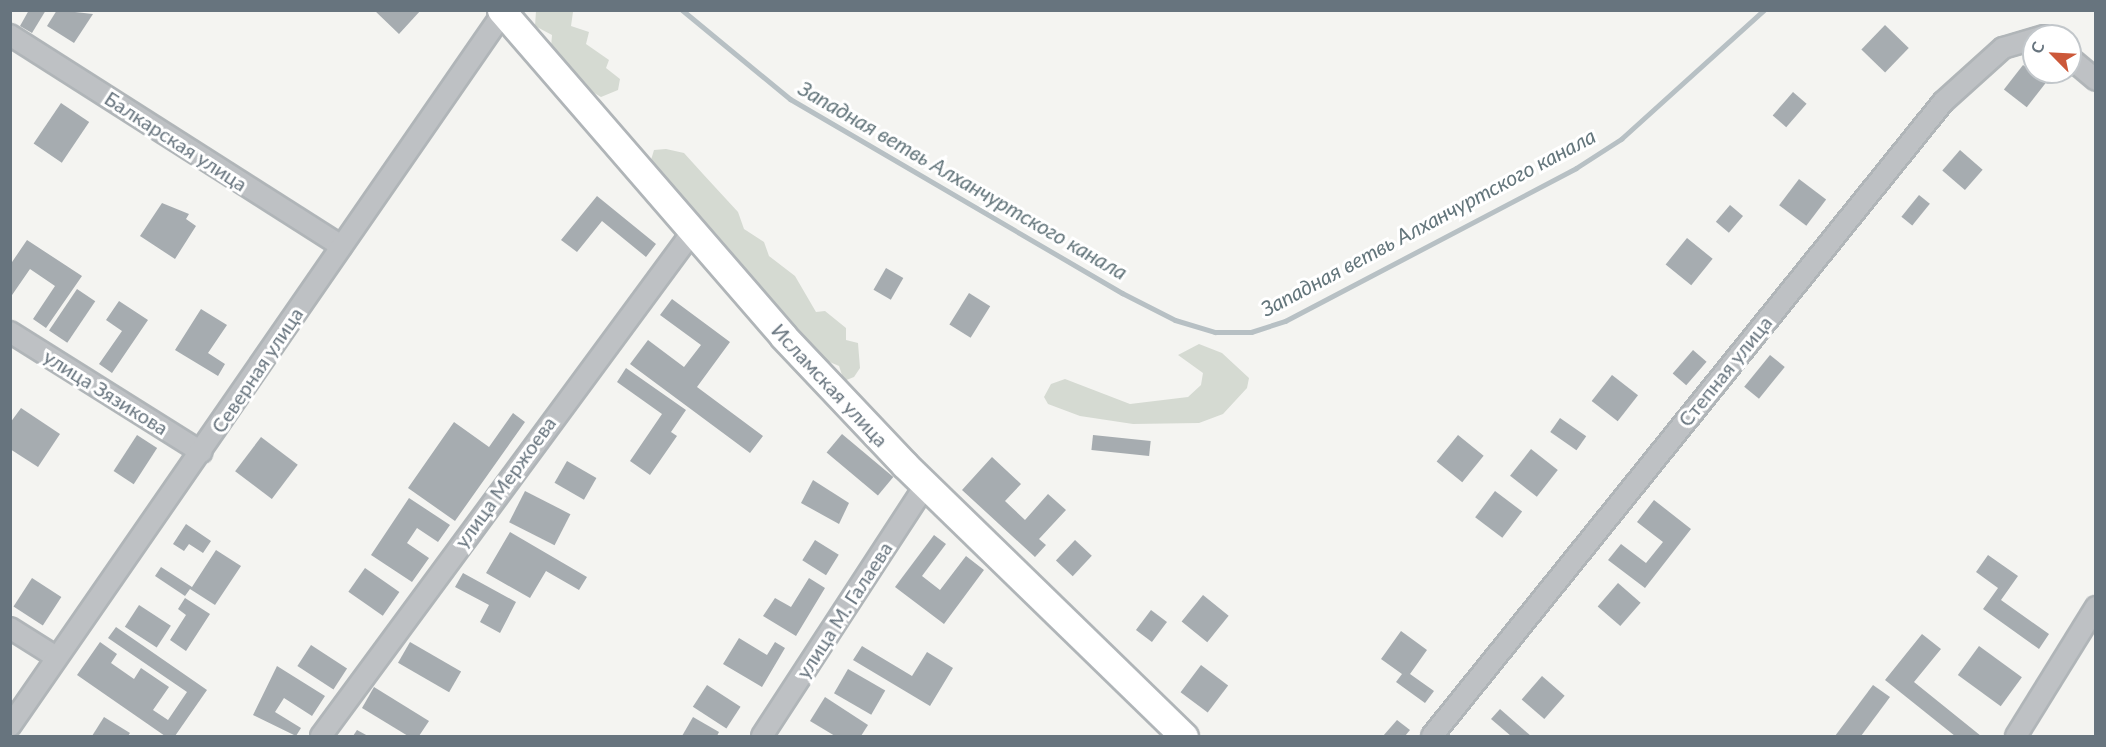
<!DOCTYPE html>
<html>
<head>
<meta charset="utf-8">
<style>
	body { margin:0 }
	#map { position:relative; width:2106px; height:747px; overflow:hidden; background:#f4f4f1; font-family:Lato,sans-serif }
	div>[style] { position:absolute }
	.green>* { inset:0; background:#d5dad2 }
	.stream>* { height:5px; margin:-2.5px; padding:0 2.5px; transform-origin:2.5px; border-radius:2.5px; background:#b7c0c4 }
	.building>* { inset:0; background:#a6acb0; transform-origin:0 0 }
	.roads { filter:drop-shadow(2px 0 #b0b5b8) drop-shadow(-2px 0 #b0b5b8) drop-shadow(0 2px #b0b5b8) drop-shadow(0 -2px #b0b5b8) }
	.street>* { height:20px; margin:-10px; padding:0 10px; transform-origin:10px; border-radius:10px; background:#bec1c4 }
	.secondary>* { height:27px; margin:-13.5px; padding:0 13.5px; transform-origin:13.5px; border-radius:13.5px; background:#fff }
	span { translate:-50% -50%; white-space:nowrap; text-align:center; line-height:1.15; -webkit-text-stroke:6px #fff; paint-order:stroke }
	.street-label { font-size:20px; color:#67747e }
	.water-label { font-size:21px; color:#63757b; font-style:italic }
	.frame { position:absolute; inset:0; border:12px solid #67747e; pointer-events:none }
	.north { position:absolute; left:2022px; top:24px; width:60px; height:60px; box-sizing:border-box; background:#fff; border:2px solid #c2c7cb; border-radius:50%; rotate:294deg; font-size:16px; font-weight:700; line-height:24px; text-align:center; color:#67747e }
	.north::after { content:''; display:block; margin:auto; width:21px; height:27px; background:#cc5839; clip-path:polygon(50% 0,100% 100%,50% 72%,0 100%) }
</style>
</head>
<body>
<div id="map">
	<div class="green">
		<div style="clip-path:polygon(536px 11px,573px 12px,571px 26px,589px 32px,586px 44px,609px 60px,606px 68px,620px 79px,618px 90px,601px 97px,584px 87px,551px 47px,552px 35px,535px 26px)"></div>
		<div style="clip-path:polygon(666px 149px,684px 153px,703px 174px,738px 212px,744px 229px,764px 242px,769px 256px,795px 276px,816px 312px,825px 311px,846px 328px,846px 340px,858px 343px,860px 368px,854px 377px,844px 381px,839px 366px,825px 360px,759px 298px,744px 269px,648px 170px,654px 150px)"></div>
		<div style="clip-path:polygon(1199px 344px,1222px 353px,1249px 378px,1247px 388px,1223px 414px,1199px 423px,1133px 424px,1080px 416px,1048px 404px,1044px 397px,1051px 384px,1065px 379px,1130px 404px,1188px 397px,1201px 385px,1203px 373px,1178px 355px)"></div>
	</div>
	<div class="stream">
		<div style="left:682px;top:10px;width:140px;rotate:39.5deg"></div>
		<div style="left:790px;top:99px;width:385px;rotate:30.3deg"></div>
		<div style="left:1122px;top:293px;width:59px;rotate:27deg"></div>
		<div style="left:1175px;top:320px;width:42px;rotate:16.7deg"></div>
		<div style="left:1215px;top:332px;width:36px"></div>
		<div style="left:1251px;top:332px;width:36px;rotate:-18deg"></div>
		<div style="left:1285px;top:321px;width:329px;rotate:-27.7deg"></div>
		<div style="left:1576px;top:168px;width:54px;rotate:-32.8deg"></div>
		<div style="left:1621px;top:139px;width:193px;rotate:-42.1deg"></div>
	</div>
	<div class="building">
		<div style="clip-path:polygon(29px 10px,46px 10px,32px 33px,20px 26px)"></div>
		<div style="clip-path:polygon(57px 10px,93px 14px,74px 43px,47px 26px)"></div>
		<div style="clip-path:polygon(374px 10px,398px 12px,421px 10px,399px 34px)"></div>
		<div style="left:1885px;top:25px;width:33px;height:34px;rotate:44deg"></div>
		<div style="left:2023px;top:65px;width:29px;height:31px;rotate:38deg"></div>
		<div style="left:1793px;top:92px;width:18px;height:31px;rotate:41deg"></div>
		<div style="left:61px;top:103px;width:34px;height:49px;rotate:34deg"></div>
		<div style="left:1960px;top:150px;width:30px;height:27px;rotate:41deg"></div>
		<div style="left:1799px;top:179px;width:34px;height:33px;rotate:37deg"></div>
		<div style="left:1919px;top:195px;width:14px;height:28px;rotate:39deg"></div>
		<div style="clip-path:polygon(597px 196px,656px 244px,646px 257px,602px 221px,577px 252px,561px 240px)"></div>
		<div style="clip-path:polygon(162px 203px,189px 214px,186px 219px,196px 226px,175px 259px,140px 236px)"></div>
		<div style="left:1730px;top:205px;width:17px;height:22px;rotate:40deg"></div>
		<div style="left:1687px;top:238px;width:33px;height:34px;rotate:39deg"></div>
		<div style="clip-path:polygon(27px 240px,82px 276px,46px 328px,33px 319px,55px 286px,30px 269px,10px 298px,10px 265px)"></div>
		<div style="left:886px;top:268px;width:20px;height:25px;rotate:30deg"></div>
		<div style="left:77px;top:289px;width:22px;height:50px;rotate:34deg"></div>
		<div style="left:969px;top:293px;width:25px;height:37px;rotate:32deg"></div>
		<div style="clip-path:polygon(672px 299px,730px 342px,697px 387px,763px 436px,750px 453px,630px 364px,648px 340px,684px 367px,701px 345px,660px 315px)"></div>
		<div style="clip-path:polygon(119px 301px,148px 320px,112px 373px,99px 364px,122px 331px,106px 320px)"></div>
		<div style="clip-path:polygon(201px 309px,227px 325px,208px 353px,225px 364px,218px 376px,175px 350px)"></div>
		<div style="left:1693px;top:350px;width:18px;height:31px;rotate:41deg"></div>
		<div style="left:1770px;top:355px;width:19px;height:41px;rotate:39deg"></div>
		<div style="clip-path:polygon(626px 368px,686px 410px,671px 432px,677px 436px,650px 475px,630px 461px,662px 414px,617px 382px)"></div>
		<div style="left:1612px;top:375px;width:33px;height:33px;rotate:38deg"></div>
		<div style="clip-path:polygon(21px 408px,60px 434px,38px 467px,10px 449px,10px 423px)"></div>
		<div style="clip-path:polygon(513px 413px,525px 422px,455px 521px,408px 488px,454px 422px,489px 447px)"></div>
		<div style="left:1560px;top:418px;width:32px;height:17px;rotate:35deg"></div>
		<div style="left:842px;top:434px;width:67px;height:24px;rotate:40deg"></div>
		<div style="left:137px;top:435px;width:24px;height:43px;rotate:33deg"></div>
		<div style="left:1093px;top:435px;width:58px;height:15px;rotate:6deg"></div>
		<div style="left:1458px;top:435px;width:33px;height:34px;rotate:39deg"></div>
		<div style="left:261px;top:437px;width:46px;height:43px;rotate:37deg"></div>
		<div style="left:1531px;top:449px;width:34px;height:34px;rotate:38deg"></div>
		<div style="clip-path:polygon(992px 457px,1021px 484px,1005px 501px,1025px 520px,1048px 494px,1066px 510px,1039px 539px,1046px 545px,1035px 557px,962px 490px)"></div>
		<div style="left:567px;top:461px;width:34px;height:25px;rotate:30deg"></div>
		<div style="clip-path:polygon(813px 480px,849px 503px,839px 524px,801px 503px)"></div>
		<div style="left:525px;top:491px;width:51px;height:35px;rotate:27deg"></div>
		<div style="left:1495px;top:491px;width:34px;height:33px;rotate:37deg"></div>
		<div style="clip-path:polygon(409px 498px,450px 525px,438px 542px,417px 528px,407px 543px,429px 558px,412px 582px,371px 555px)"></div>
		<div style="clip-path:polygon(1654px 500px,1691px 529px,1645px 588px,1608px 560px,1621px 544px,1646px 563px,1663px 542px,1637px 522px)"></div>
		<div style="clip-path:polygon(186px 524px,211px 541px,203px 553px,189px 544px,184px 551px,173px 544px)"></div>
		<div style="clip-path:polygon(510px 532px,587px 577px,579px 590px,546px 571px,530px 598px,486px 573px)"></div>
		<div style="clip-path:polygon(934px 535px,946px 544px,922px 576px,940px 590px,966px 556px,984px 570px,944px 624px,895px 587px)"></div>
		<div style="left:815px;top:540px;width:28px;height:24px;rotate:32deg"></div>
		<div style="left:1075px;top:540px;width:23px;height:28px;rotate:43deg"></div>
		<div style="clip-path:polygon(216px 550px,241px 566px,215px 605px,190px 589px,185px 596px,155px 576px,161px 567px,192px 587px)"></div>
		<div style="clip-path:polygon(1988px 555px,2018px 576px,2001px 600px,2049px 634px,2039px 649px,1983px 609px,1998px 588px,1976px 572px)"></div>
		<div style="left:365px;top:568px;width:42px;height:29px;rotate:35deg"></div>
		<div style="clip-path:polygon(463px 573px,516px 602px,500px 633px,480px 622px,489px 605px,455px 587px)"></div>
		<div style="left:32px;top:578px;width:35px;height:34px;rotate:33deg"></div>
		<div style="clip-path:polygon(809px 578px,825px 588px,796px 636px,763px 616px,775px 598px,791px 607px)"></div>
		<div style="left:1618px;top:583px;width:30px;height:31px;rotate:41deg"></div>
		<div style="left:1203px;top:595px;width:33px;height:34px;rotate:39deg"></div>
		<div style="clip-path:polygon(185px 598px,210px 614px,186px 651px,170px 640px,186px 615px,178px 609px)"></div>
		<div style="left:139px;top:605px;width:38px;height:26px;rotate:33deg"></div>
		<div style="left:1151px;top:610px;width:20px;height:25px;rotate:37deg"></div>
		<div style="clip-path:polygon(116px 627px,207px 690px,175px 736px,165px 736px,77px 675px,100px 642px,117px 654px,111px 663px,134px 679px,141px 668px,169px 687px,153px 710px,168px 720px,187px 692px,108px 638px)"></div>
		<div style="clip-path:polygon(1401px 631px,1427px 650px,1410px 674px,1434px 691px,1425px 703px,1396px 682px,1402px 674px,1381px 659px)"></div>
		<div style="clip-path:polygon(1922px 634px,1941px 649px,1914px 682px,1981px 736px,1955px 736px,1885px 680px)"></div>
		<div style="clip-path:polygon(739px 638px,767px 655px,775px 642px,785px 648px,762px 687px,723px 664px)"></div>
		<div style="left:410px;top:642px;width:59px;height:24px;rotate:30deg"></div>
		<div style="left:311px;top:645px;width:43px;height:25px;rotate:33deg"></div>
		<div style="clip-path:polygon(862px 646px,912px 676px,927px 652px,953px 668px,930px 706px,853px 660px)"></div>
		<div style="left:1979px;top:646px;width:53px;height:36px;rotate:36deg"></div>
		<div style="left:1201px;top:665px;width:34px;height:34px;rotate:37deg"></div>
		<div style="clip-path:polygon(277px 666px,325px 696px,312px 716px,284px 698px,275px 712px,301px 728px,296px 736px,253px 715px)"></div>
		<div style="left:848px;top:669px;width:43px;height:28px;rotate:30deg"></div>
		<div style="left:1542px;top:676px;width:30px;height:31px;rotate:41deg"></div>
		<div style="left:707px;top:685px;width:40px;height:26px;rotate:33deg"></div>
		<div style="clip-path:polygon(1873px 685px,1890px 697px,1861px 736px,1835px 736px)"></div>
		<div style="clip-path:polygon(374px 687px,429px 721px,419px 736px,408px 736px,362px 708px)"></div>
		<div style="clip-path:polygon(825px 697px,868px 725px,861px 736px,835px 736px,810px 721px)"></div>
		<div style="clip-path:polygon(1500px 709px,1531px 736px,1511px 736px,1491px 719px)"></div>
		<div style="clip-path:polygon(104px 717px,130px 733px,128px 736px,92px 736px)"></div>
		<div style="clip-path:polygon(693px 717px,719px 732px,717px 736px,682px 736px)"></div>
		<div style="clip-path:polygon(1397px 720px,1410px 730px,1405px 736px,1383px 736px)"></div>
		<div style="clip-path:polygon(357px 730px,368px 736px,353px 736px)"></div>
	</div>
	<div class="roads">
		<div class="street">
			<div style="left:10px;top:35px;width:393px;rotate:32.5deg"></div>
			<div style="left:2070px;top:58px;width:34px;rotate:40deg"></div>
			<div style="left:10px;top:332px;width:226px;rotate:32.1deg"></div>
			<div style="left:10px;top:628px;width:54px;rotate:32.2deg"></div>
			<div style="left:10px;top:726px;width:867px;rotate:-55.34deg"></div>
			<div style="left:321px;top:736px;width:627px;rotate:-53.62deg"></div>
			<div style="left:762px;top:736px;width:302px;rotate:-56.9deg"></div>
			<div style="left:1432px;top:736px;width:814px;rotate:-51.13deg"></div>
			<div style="left:1943px;top:102px;width:81px;rotate:-42deg"></div>
			<div style="left:2003px;top:48px;width:43px;rotate:-16.3deg"></div>
			<div style="left:2016px;top:736px;width:152px;rotate:-58.2deg"></div>
		</div>
		<div class="secondary">
			<div style="left:501px;top:10px;width:431px;rotate:49.1deg"></div>
			<div style="left:783px;top:336px;width:178px;rotate:46.6deg"></div>
			<div style="left:905px;top:465px;width:389px;rotate:44.2deg"></div>
		</div>
	</div>
	<div class="street-label">
		<span style="left:176px;top:141px;rotate:33deg">Балкарская улица</span>
		<span style="left:257px;top:370px;rotate:-56deg">Северная улица</span>
		<span style="left:1725px;top:371px;rotate:-51deg">Степная улица</span>
		<span style="left:830px;top:385px;rotate:47deg">Исламская улица</span>
		<span style="left:106px;top:392px;rotate:32deg">улица Зязикова</span>
		<span style="left:505px;top:482px;rotate:-54deg">улица Мержоева</span>
		<span style="left:844px;top:610px;rotate:-57deg">улица М. Галаева</span>
	</div>
	<div class="water-label">
		<span style="left:963px;top:180px;rotate:30deg">Западная ветвь Алханчуртского канала</span>
		<span style="left:1428px;top:222px;rotate:-28deg">Западная ветвь Алханчуртского канала</span>
	</div>
	<div class="frame"></div>
	<div class="north">С</div>
</div>
</body>
</html>
